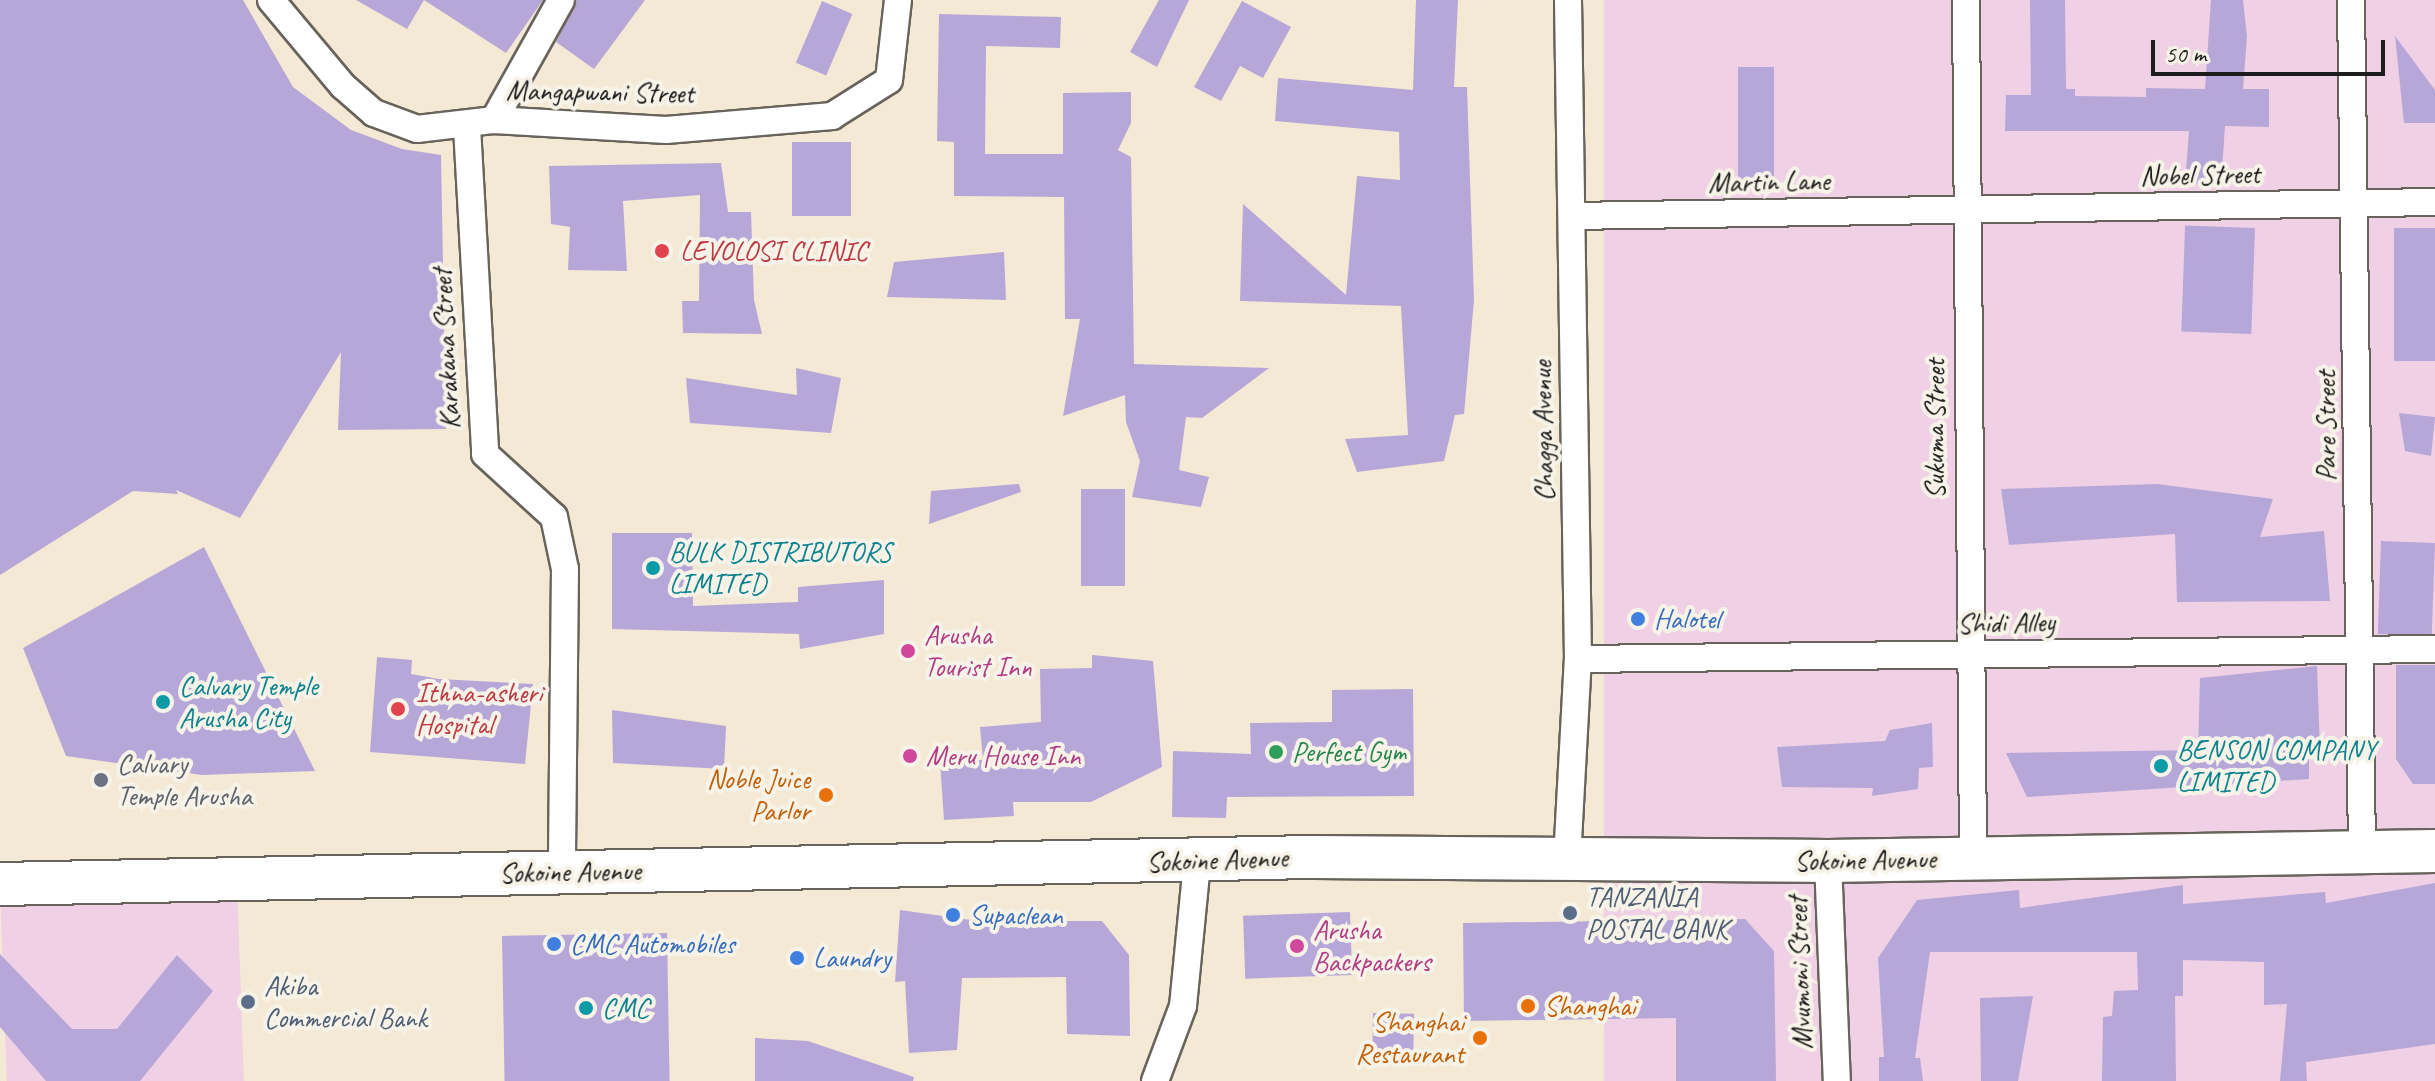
<!DOCTYPE html>
<html>
<head>
<meta charset="utf-8">
<style>
	body { margin:0 }
	#map { position:relative; width:2435px; height:1081px; overflow:hidden; background:#f4e9d4; font-family:Caveat,sans-serif }
	div>[style] { position:absolute }
	.built>* { inset:0; background:#f0d0e5; transform-origin:0 0 }
	.building>* { inset:0; background:#b7a7d8; transform-origin:0 0 }
	.roads { filter:drop-shadow(2px 0 #68645c) drop-shadow(-2px 0 #68645c) drop-shadow(0 2px #68645c) drop-shadow(0 -2px #68645c) }
	.street>* { height:26px; margin:-13px; padding:0 13px; transform-origin:13px; border-radius:13px; background:#fff }
	.primary>* { height:42px; margin:-21px; padding:0 21px; transform-origin:21px; border-radius:21px; background:#fff }
	.dots>* { width:22px; height:22px; translate:-50% -50%; box-sizing:border-box; border:4px solid #f7f3e8; border-radius:50% }
	span { translate:-50% -50%; white-space:nowrap; text-align:center; line-height:1.15; -webkit-text-stroke:8px #f7f3e8; paint-order:stroke }
	.street-label { font-size:28px; color:#1c1c1c }
	.health-label { font-size:28px; color:#be3a42 }
	.left { translate:0 -50%; text-align:left }
	.culture-label { font-size:28px; color:#0d838f }
	.shop-label { font-size:28px; color:#366cbe }
	.hotel-label { font-size:28px; color:#b23c85 }
	.leisure-label { font-size:28px; color:#27864d }
	.worship-label { font-size:28px; color:#5b616d }
	.food-label { font-size:28px; color:#c56008 }
	.right { translate:-100% -50%; text-align:right }
	.service-label { font-size:28px; color:#4e5e75 }
	.scale { position:absolute; left:2151px; top:40px; width:234px; height:36px; box-sizing:border-box; border:4px solid #1c1c1c; border-top:0; padding-left:10px; font-size:24px; line-height:28px; white-space:nowrap; color:#1c1c1c; -webkit-text-stroke:6px #f7f3e8; paint-order:stroke }
</style>
</head>
<body>
<div id="map">
	<div class="built">
		<div style="left:1604px;top:0;width:831px;height:1082px"></div>
		<div style="left:237px;top:883px;width:198px;height:237px;rotate:88deg"></div>
	</div>
	<div class="building">
		<div style="clip-path:polygon(0 0,243px 0,293px 87px,351px 130px,402px 149px,441px 155px,446px 429px,338px 430px,341px 352px,240px 518px,176px 490px,178px 494px,133px 491px,0 575px)"></div>
		<div style="clip-path:polygon(356px 0,424px 0,407px 29px)"></div>
		<div style="clip-path:polygon(424px 0,543px 0,506px 53px)"></div>
		<div style="clip-path:polygon(577px 0,645px 0,594px 69px,556px 42px)"></div>
		<div style="clip-path:polygon(1159px 0,1189px 0,1157px 67px,1130px 52px)"></div>
		<div style="clip-path:polygon(1416px 0,1458px 0,1454px 87px,1467px 87px,1474px 300px,1464px 414px,1455px 415px,1444px 461px,1357px 472px,1345px 439px,1408px 435px,1401px 306px,1240px 301px,1243px 204px,1346px 295px,1357px 176px,1400px 180px,1399px 132px,1275px 121px,1278px 78px,1413px 90px)"></div>
		<div style="clip-path:polygon(2030px 0,2065px 0,2066px 89px,2075px 89px,2075px 96px,2146px 97px,2146px 88px,2205px 89px,2211px 0,2243px 0,2247px 36px,2243px 89px,2269px 89px,2269px 127px,2225px 126px,2221px 185px,2185px 183px,2189px 131px,2005px 131px,2006px 95px,2031px 95px)"></div>
		<div style="left:822px;top:1px;width:33px;height:67px;rotate:23deg"></div>
		<div style="clip-path:polygon(1242px 1px,1291px 27px,1263px 78px,1240px 66px,1221px 101px,1194px 87px)"></div>
		<div style="clip-path:polygon(939px 14px,1061px 17px,1060px 48px,986px 46px,985px 154px,1063px 154px,1063px 93px,1131px 92px,1131px 123px,1118px 150px,1131px 157px,1134px 364px,1269px 368px,1202px 418px,1186px 417px,1179px 470px,1209px 477px,1201px 507px,1132px 497px,1140px 461px,1126px 422px,1125px 395px,1063px 416px,1080px 319px,1065px 319px,1064px 197px,954px 196px,954px 142px,937px 141px)"></div>
		<div style="clip-path:polygon(2395px 36px,2435px 90px,2435px 123px,2404px 123px)"></div>
		<div style="left:1738px;top:67px;width:36px;height:121px"></div>
		<div style="left:792px;top:142px;width:59px;height:74px"></div>
		<div style="clip-path:polygon(721px 163px,728px 212px,751px 212px,754px 300px,762px 334px,683px 333px,682px 301px,699px 301px,700px 195px,623px 201px,627px 271px,568px 270px,570px 227px,551px 224px,549px 166px)"></div>
		<div style="left:2255px;top:228px;width:106px;height:70px;rotate:92deg"></div>
		<div style="left:2435px;top:228px;width:133px;height:41px;rotate:90deg"></div>
		<div style="clip-path:polygon(1004px 252px,1006px 300px,887px 297px,894px 262px)"></div>
		<div style="clip-path:polygon(796px 368px,841px 378px,831px 433px,690px 423px,686px 378px,797px 395px)"></div>
		<div style="clip-path:polygon(2399px 413px,2435px 417px,2431px 456px,2405px 451px)"></div>
		<div style="clip-path:polygon(1019px 484px,1021px 492px,929px 524px,931px 491px)"></div>
		<div style="clip-path:polygon(2157px 484px,2273px 499px,2260px 537px,2324px 531px,2330px 601px,2177px 602px,2175px 534px,2009px 545px,2001px 489px)"></div>
		<div style="left:1081px;top:489px;width:44px;height:97px"></div>
		<div style="clip-path:polygon(612px 533px,692px 533px,693px 606px,798px 602px,798px 587px,884px 580px,884px 634px,800px 649px,799px 634px,612px 629px)"></div>
		<div style="left:2381px;top:541px;width:54px;height:93px;rotate:2deg"></div>
		<div style="clip-path:polygon(204px 547px,315px 771px,202px 775px,66px 756px,23px 648px)"></div>
		<div style="clip-path:polygon(1092px 655px,1153px 661px,1162px 767px,1091px 802px,1013px 802px,1014px 816px,944px 820px,940px 762px,983px 760px,980px 727px,1041px 722px,1040px 669px,1092px 668px)"></div>
		<div style="clip-path:polygon(377px 657px,412px 660px,411px 674px,439px 679px,533px 684px,525px 764px,370px 752px)"></div>
		<div style="clip-path:polygon(2396px 665px,2435px 665px,2435px 784px,2413px 784px,2396px 759px)"></div>
		<div style="clip-path:polygon(2317px 666px,2320px 750px,2309px 747px,2309px 779px,2027px 797px,2006px 753px,2198px 750px,2200px 678px)"></div>
		<div style="clip-path:polygon(1413px 689px,1414px 796px,1227px 797px,1226px 818px,1172px 817px,1173px 751px,1251px 754px,1250px 723px,1332px 722px,1332px 690px)"></div>
		<div style="clip-path:polygon(612px 710px,726px 726px,724px 769px,613px 763px)"></div>
		<div style="clip-path:polygon(1932px 723px,1933px 767px,1919px 768px,1918px 789px,1872px 796px,1873px 788px,1782px 787px,1777px 747px,1885px 741px,1890px 730px)"></div>
		<div style="clip-path:polygon(2435px 883px,2435px 1044px,2306px 1062px,2307px 1081px,2280px 1081px,2287px 1004px,2264px 1005px,2264px 962px,2183px 960px,2183px 996px,2175px 996px,2176px 1081px,2102px 1081px,2103px 1017px,2112px 1016px,2114px 991px,2138px 990px,2137px 952px,1930px 952px,1915px 1058px,1920px 1058px,1923px 1081px,1879px 1081px,1879px 1057px,1884px 1057px,1878px 958px,1917px 900px,2019px 890px,2020px 908px,2183px 885px,2183px 904px,2325px 892px,2326px 903px)"></div>
		<div style="clip-path:polygon(900px 910px,978px 921px,1102px 921px,1129px 955px,1130px 1036px,1067px 1034px,1066px 977px,962px 978px,957px 1050px,909px 1053px,905px 981px,895px 982px)"></div>
		<div style="left:1350px;top:912px;width:63px;height:107px;rotate:88deg"></div>
		<div style="clip-path:polygon(1745px 919px,1774px 951px,1776px 1081px,1676px 1081px,1676px 1018px,1464px 1021px,1463px 923px)"></div>
		<div style="left:667px;top:933px;width:148px;height:165px;rotate:89deg"></div>
		<div style="clip-path:polygon(0 954px,72px 1029px,117px 1029px,177px 955px,213px 991px,140px 1081px,46px 1081px,0 1027px)"></div>
		<div style="clip-path:polygon(2033px 996px,2018px 1081px,1981px 1081px,1980px 998px)"></div>
		<div style="left:1373px;top:1013px;width:41px;height:47px;rotate:1deg"></div>
		<div style="clip-path:polygon(755px 1038px,808px 1041px,914px 1077px,913px 1081px,755px 1081px)"></div>
	</div>
	<div class="roads">
		<div class="street">
			<div style="left:271px;top:0;width:112px;rotate:50.1deg"></div>
			<div style="left:343px;top:86px;width:41px;rotate:41.1deg"></div>
			<div style="left:374px;top:113px;width:46px;rotate:20.4deg"></div>
			<div style="left:417px;top:129px;width:78px;rotate:-6.7deg"></div>
			<div style="left:494px;top:120px;width:172px;rotate:3.3deg"></div>
			<div style="left:666px;top:130px;width:167px;rotate:-4.8deg"></div>
			<div style="left:832px;top:116px;width:67px;rotate:-32.3deg"></div>
			<div style="left:889px;top:80px;width:81px;rotate:-83.6deg"></div>
			<div style="left:1966px;top:0;width:858px;rotate:89.53deg"></div>
			<div style="left:2351px;top:0;width:852px;rotate:89.26deg"></div>
			<div style="left:494px;top:120px;width:137px;rotate:-60.8deg"></div>
			<div style="left:467px;top:127px;width:327px;rotate:86.8deg"></div>
			<div style="left:485px;top:454px;width:93px;rotate:42.4deg"></div>
			<div style="left:554px;top:517px;width:53px;rotate:78.1deg"></div>
			<div style="left:565px;top:569px;width:303px;rotate:90.6deg"></div>
			<div style="left:1572px;top:216px;width:863px;rotate:-0.93deg"></div>
			<div style="left:1578px;top:659px;width:857px;rotate:-0.67deg"></div>
			<div style="left:1567px;top:860px;width:201px;rotate:-86.9deg"></div>
			<div style="left:1578px;top:659px;width:659px;rotate:-90.87deg"></div>
			<div style="left:1828px;top:861px;width:220px;rotate:87.7deg"></div>
			<div style="left:1155px;top:1081px;width:80px;rotate:-69.5deg"></div>
			<div style="left:1183px;top:1006px;width:145px;rotate:-84.4deg"></div>
		</div>
		<div class="primary">
			<div style="left:0;top:884px;width:1315px;rotate:-1.18deg"></div>
			<div style="left:1315px;top:857px;width:513px;rotate:0.45deg"></div>
			<div style="left:1828px;top:861px;width:607px;rotate:-0.94deg"></div>
		</div>
	</div>
	<div class="dots">
		<div style="left:662px;top:251px;background:#e0444e"></div>
		<div style="left:653px;top:568px;background:#0f9aa8"></div>
		<div style="left:1638px;top:619px;background:#3f7fe0"></div>
		<div style="left:908px;top:651px;background:#d1479c"></div>
		<div style="left:163px;top:702px;background:#0f9aa8"></div>
		<div style="left:398px;top:709px;background:#e0444e"></div>
		<div style="left:1276px;top:752px;background:#2e9e5b"></div>
		<div style="left:910px;top:756px;background:#d1479c"></div>
		<div style="left:2161px;top:766px;background:#0f9aa8"></div>
		<div style="left:101px;top:780px;background:#6b7280"></div>
		<div style="left:826px;top:795px;background:#e8710a"></div>
		<div style="left:1570px;top:913px;background:#5c6f8a"></div>
		<div style="left:953px;top:915px;background:#3f7fe0"></div>
		<div style="left:554px;top:944px;background:#3f7fe0"></div>
		<div style="left:1297px;top:946px;background:#d1479c"></div>
		<div style="left:797px;top:958px;background:#3f7fe0"></div>
		<div style="left:248px;top:1002px;background:#5c6f8a"></div>
		<div style="left:1528px;top:1006px;background:#e8710a"></div>
		<div style="left:586px;top:1008px;background:#0f9aa8"></div>
		<div style="left:1480px;top:1038px;background:#e8710a"></div>
	</div>
	<div class="street-label">
		<span style="left:600px;top:92px;rotate:1deg">Mangapwani Street</span>
		<span style="left:2200px;top:175px;rotate:-1deg">Nobel Street</span>
		<span style="left:1769px;top:182px;rotate:-1deg">Martin Lane</span>
		<span style="left:446px;top:349px;rotate:-93deg">Karakana Street</span>
		<span style="left:2326px;top:426px;rotate:-90deg">Pare Street</span>
		<span style="left:1935px;top:429px;rotate:-90deg">Sukuma Street</span>
		<span style="left:1543px;top:431px;rotate:-91deg">Chagga Avenue</span>
		<span style="left:2006px;top:623px;rotate:-1deg">Shidi Alley</span>
		<span style="left:1217px;top:860px;rotate:-2deg">Sokoine Avenue</span>
		<span style="left:1865px;top:860px;rotate:-1deg">Sokoine Avenue</span>
		<span style="left:570px;top:872px;rotate:-1deg">Sokoine Avenue</span>
		<span style="left:1800px;top:973px;rotate:-92deg">Mvumoni Street</span>
	</div>
	<div class="health-label">
		<span class="left" style="left:680px;top:251px">LEVOLOSI CLINIC</span>
		<span class="left" style="left:416px;top:709px">Ithna-asheri<br>Hospital</span>
	</div>
	<div class="culture-label">
		<span class="left" style="left:669px;top:568px">BULK DISTRIBUTORS<br>LIMITED</span>
		<span class="left" style="left:179px;top:702px">Calvary Temple<br>Arusha City</span>
		<span class="left" style="left:2177px;top:766px">BENSON COMPANY<br>LIMITED</span>
		<span class="left" style="left:602px;top:1008px">CMC</span>
	</div>
	<div class="shop-label">
		<span class="left" style="left:1654px;top:619px">Halotel</span>
		<span class="left" style="left:969px;top:915px">Supaclean</span>
		<span class="left" style="left:570px;top:944px">CMC Automobiles</span>
		<span class="left" style="left:813px;top:958px">Laundry</span>
	</div>
	<div class="hotel-label">
		<span class="left" style="left:924px;top:651px">Arusha<br>Tourist Inn</span>
		<span class="left" style="left:926px;top:756px">Meru House Inn</span>
		<span class="left" style="left:1313px;top:946px">Arusha<br>Backpackers</span>
	</div>
	<div class="leisure-label">
		<span class="left" style="left:1292px;top:752px">Perfect Gym</span>
	</div>
	<div class="worship-label">
		<span class="left" style="left:117px;top:780px">Calvary<br>Temple Arusha</span>
	</div>
	<div class="food-label">
		<span class="right" style="left:810px;top:795px">Noble Juice<br>Parlor</span>
		<span class="left" style="left:1544px;top:1006px">Shanghai</span>
		<span class="right" style="left:1464px;top:1038px">Shanghai<br>Restaurant</span>
	</div>
	<div class="service-label">
		<span class="left" style="left:1586px;top:913px">TANZANIA<br>POSTAL BANK</span>
		<span class="left" style="left:264px;top:1002px">Akiba<br>Commercial Bank</span>
	</div>
	<div class="scale">50 m</div>
</div>
</body>
</html>
